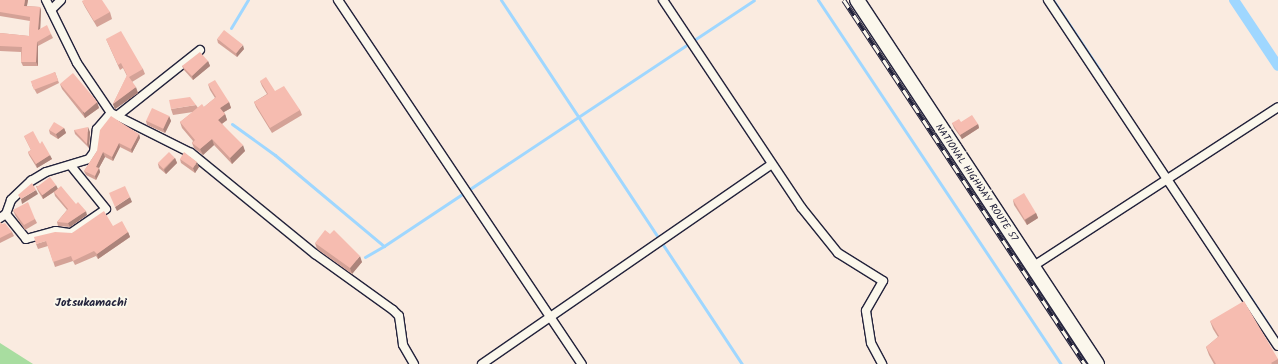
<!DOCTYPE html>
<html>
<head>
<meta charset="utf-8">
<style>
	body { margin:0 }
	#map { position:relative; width:1278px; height:364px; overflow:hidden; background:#faebe0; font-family:Kalam,sans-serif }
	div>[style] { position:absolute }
	.green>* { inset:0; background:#a8dda0 }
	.stream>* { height:3px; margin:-1.5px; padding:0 1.5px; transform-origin:1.5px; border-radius:1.5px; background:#9fd7ff }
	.canal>* { height:10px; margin:-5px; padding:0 5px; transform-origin:5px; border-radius:5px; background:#9fd7ff }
	.roads { filter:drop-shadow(1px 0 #22223b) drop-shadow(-1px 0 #22223b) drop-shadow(0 1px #22223b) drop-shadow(0 -1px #22223b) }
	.street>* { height:8px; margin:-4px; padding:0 4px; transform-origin:4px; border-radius:4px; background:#fbf7ec }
	.highway>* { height:14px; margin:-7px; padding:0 7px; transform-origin:7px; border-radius:7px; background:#fbf7ec }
	.rail>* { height:4.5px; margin-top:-2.25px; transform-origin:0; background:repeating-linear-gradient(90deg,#fbf7ec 0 9px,#22223b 0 18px); box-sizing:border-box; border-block:1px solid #22223b }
	.wall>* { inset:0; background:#d4a297 }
	.shaded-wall>* { inset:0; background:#ac847b }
	.building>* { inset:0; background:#f6bcb0; transform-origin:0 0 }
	span { translate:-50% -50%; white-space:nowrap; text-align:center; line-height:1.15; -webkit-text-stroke:4px #fbf7ec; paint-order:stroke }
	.street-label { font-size:10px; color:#22223b }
	.quarter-label { font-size:12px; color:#22223b; font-weight:700 }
</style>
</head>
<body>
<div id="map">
	<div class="green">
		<div style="clip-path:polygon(0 343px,33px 364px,0 364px)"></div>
	</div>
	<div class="stream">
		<div style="left:501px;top:0;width:437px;rotate:56.5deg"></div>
		<div style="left:818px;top:0;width:438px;rotate:56.3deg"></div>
		<div style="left:1053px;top:0;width:87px;rotate:56.3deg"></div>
		<div style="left:231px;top:28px;width:33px;rotate:-59deg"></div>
		<div style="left:232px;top:124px;width:53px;rotate:35.8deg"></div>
		<div style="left:275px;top:155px;width:142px;rotate:39.9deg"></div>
		<div style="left:384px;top:246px;width:444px;rotate:-33.6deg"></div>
		<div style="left:365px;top:257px;width:22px;rotate:-30deg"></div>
		<div style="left:1244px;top:288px;width:47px;rotate:56.3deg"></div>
	</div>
	<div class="canal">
		<div style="left:1234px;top:0;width:79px;rotate:56.3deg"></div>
	</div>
	<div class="roads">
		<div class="street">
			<div style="left:46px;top:0;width:70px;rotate:63.8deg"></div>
			<div style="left:77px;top:63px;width:60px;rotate:55.8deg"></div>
			<div style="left:111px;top:113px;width:89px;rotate:26.6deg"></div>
			<div style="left:191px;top:153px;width:160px;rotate:39.2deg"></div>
			<div style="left:315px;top:254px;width:96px;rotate:35.7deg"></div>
			<div style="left:393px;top:310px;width:8px;rotate:45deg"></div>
			<div style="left:399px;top:316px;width:29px;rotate:82deg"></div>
			<div style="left:403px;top:345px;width:22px;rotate:60deg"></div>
			<div style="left:338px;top:0;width:438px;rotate:56.2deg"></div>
			<div style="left:663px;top:0;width:249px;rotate:56.3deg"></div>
			<div style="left:801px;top:207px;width:59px;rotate:51.2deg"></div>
			<div style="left:838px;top:253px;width:53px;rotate:31.9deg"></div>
			<div style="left:883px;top:281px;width:34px;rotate:120deg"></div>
			<div style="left:866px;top:311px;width:32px;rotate:81deg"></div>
			<div style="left:871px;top:343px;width:24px;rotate:62deg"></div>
			<div style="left:1048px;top:0;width:415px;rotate:56.4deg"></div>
			<div style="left:51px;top:10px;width:14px;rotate:-45deg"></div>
			<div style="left:117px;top:116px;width:106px;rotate:-38.5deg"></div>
			<div style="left:6px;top:214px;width:32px;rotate:51deg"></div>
			<div style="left:26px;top:239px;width:31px;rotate:-15deg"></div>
			<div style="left:56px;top:231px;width:15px;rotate:8deg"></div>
			<div style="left:71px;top:233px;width:42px;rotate:-34.4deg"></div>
			<div style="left:106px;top:209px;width:55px;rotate:-129.1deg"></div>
			<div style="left:0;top:218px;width:7px;rotate:-34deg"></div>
			<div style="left:6px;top:214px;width:15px;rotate:-70deg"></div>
			<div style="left:11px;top:200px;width:28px;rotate:-44deg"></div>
			<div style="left:31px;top:181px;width:17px;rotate:-31deg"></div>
			<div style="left:46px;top:172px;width:45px;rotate:-16.8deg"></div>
			<div style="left:89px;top:159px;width:9px;rotate:-54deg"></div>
			<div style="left:94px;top:152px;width:23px;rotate:-83deg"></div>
			<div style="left:97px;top:129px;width:21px;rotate:-49deg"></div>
			<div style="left:1032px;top:267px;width:293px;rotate:-33deg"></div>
			<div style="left:482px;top:364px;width:351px;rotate:-34.6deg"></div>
		</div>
		<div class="highway">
			<div style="left:857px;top:0;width:436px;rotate:56.6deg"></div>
		</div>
	</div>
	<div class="rail">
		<div style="left:844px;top:0;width:437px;rotate:56.5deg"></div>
	</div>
	<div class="wall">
		<div style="clip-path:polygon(0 0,28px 0,27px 6px,40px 7px,41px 11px,40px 29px,51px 34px,53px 38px,38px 46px,38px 66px,23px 66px,21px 62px,21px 52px,0 51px,0 33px,29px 36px,30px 21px,0 16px)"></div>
		<div style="clip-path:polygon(82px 1px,110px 12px,112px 19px,97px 27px,85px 7px)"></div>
		<div style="clip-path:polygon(106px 39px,143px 69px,145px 74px,132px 82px,138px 93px,115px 109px,113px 104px,127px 76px,123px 68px,120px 70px)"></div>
		<div style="clip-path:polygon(217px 39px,244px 49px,237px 57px,218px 43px)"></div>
		<div style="clip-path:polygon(208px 61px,210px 66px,193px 80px,184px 70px,182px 66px)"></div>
		<div style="clip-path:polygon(55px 72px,59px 83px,37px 94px,32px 85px)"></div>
		<div style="clip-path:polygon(260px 81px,300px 110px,302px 115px,272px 133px,256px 107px,254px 102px,267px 94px,262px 86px)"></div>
		<div style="clip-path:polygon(60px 84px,97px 102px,99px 108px,85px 118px,62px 89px)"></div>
		<div style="clip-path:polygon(208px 84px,229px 102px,231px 108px,224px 112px,225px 114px,227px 120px,222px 124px,245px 151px,232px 164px,214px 145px,203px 155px,194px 148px,192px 143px,193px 141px,182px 128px,180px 122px,193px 112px,173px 115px,171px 109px,196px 105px,198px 108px,204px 107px,215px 98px,210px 90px)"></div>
		<div style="clip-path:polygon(169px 116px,171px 121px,165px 133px,147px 125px,146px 121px)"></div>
		<div style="clip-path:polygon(961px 122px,978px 124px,979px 128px,962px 139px,954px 128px,952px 123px)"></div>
		<div style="clip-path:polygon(64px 128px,66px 133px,58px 139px,50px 134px,49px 130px)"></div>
		<div style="clip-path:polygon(74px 130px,90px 132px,89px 148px,75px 134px)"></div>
		<div style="clip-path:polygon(139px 134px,140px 138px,132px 153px,120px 147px,113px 161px,105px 157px,99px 168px,100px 172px,96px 180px,86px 175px,84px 171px,97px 151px)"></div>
		<div style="clip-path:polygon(24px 136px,40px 144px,52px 159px,37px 168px,29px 155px,28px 152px,31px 150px)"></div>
		<div style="clip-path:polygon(175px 158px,177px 163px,166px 174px,159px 168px,158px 164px)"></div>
		<div style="clip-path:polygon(180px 159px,199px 167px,195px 173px,181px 163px)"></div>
		<div style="clip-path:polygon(36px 186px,57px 189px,87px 215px,70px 227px,58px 226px,57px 222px,67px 210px,55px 196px,54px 192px,43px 199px,38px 191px)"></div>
		<div style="clip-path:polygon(1013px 200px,1036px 213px,1038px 218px,1027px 225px,1014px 205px)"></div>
		<div style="clip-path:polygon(13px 210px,35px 219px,37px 223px,25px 230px,15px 215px)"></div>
		<div style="clip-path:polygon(0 222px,2px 224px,12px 232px,14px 236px,0 243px)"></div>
		<div style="clip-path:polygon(113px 226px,128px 232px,130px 237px,98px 259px,96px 256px,75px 265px,73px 261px,55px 267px,48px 246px,38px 249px,36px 244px,72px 233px)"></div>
		<div style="clip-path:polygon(315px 243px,362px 262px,352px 274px,317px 249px)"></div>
		<div style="clip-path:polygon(1210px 321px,1278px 359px,1278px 364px,1214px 364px,1209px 355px,1206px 347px,1218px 337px,1213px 329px)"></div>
	</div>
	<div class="shaded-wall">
		<div style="clip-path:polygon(25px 0,28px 0,26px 10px,24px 6px)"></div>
		<div style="clip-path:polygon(40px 7px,41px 11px,40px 34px,38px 30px)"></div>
		<div style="clip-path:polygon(37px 42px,38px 46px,38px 66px,36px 62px)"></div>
		<div style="clip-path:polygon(243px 45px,244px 49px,237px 57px,236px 53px)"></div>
		<div style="clip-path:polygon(208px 61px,210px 66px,193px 80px,192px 76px)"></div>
		<div style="clip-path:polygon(136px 87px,138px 93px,115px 109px,113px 104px)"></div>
		<div style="clip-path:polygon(97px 102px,99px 108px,85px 118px,83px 112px)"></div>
		<div style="clip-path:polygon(229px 102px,231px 108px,222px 113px,220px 108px)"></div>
		<div style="clip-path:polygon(225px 114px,227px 120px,220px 125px,218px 120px)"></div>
		<div style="clip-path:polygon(169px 116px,171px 121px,165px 133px,163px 129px)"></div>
		<div style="clip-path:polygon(978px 124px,979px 128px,962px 139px,960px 135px)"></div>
		<div style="clip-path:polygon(88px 127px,90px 132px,89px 148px,87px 144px)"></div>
		<div style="clip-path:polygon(64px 128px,66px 133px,58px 139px,56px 134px)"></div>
		<div style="clip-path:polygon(139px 134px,140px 138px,132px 153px,131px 149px)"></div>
		<div style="clip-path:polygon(212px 139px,214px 145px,203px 155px,200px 149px)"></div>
		<div style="clip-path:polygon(119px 143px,120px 147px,113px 161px,112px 157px)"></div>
		<div style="clip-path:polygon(243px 145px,245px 151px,232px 164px,230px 158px)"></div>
		<div style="clip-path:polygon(103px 152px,105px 157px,99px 168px,100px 172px,96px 180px,95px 176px,96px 167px)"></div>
		<div style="clip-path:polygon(50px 155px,52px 159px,37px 168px,36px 164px)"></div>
		<div style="clip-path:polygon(175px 158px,177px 163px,166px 174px,164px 170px)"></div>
		<div style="clip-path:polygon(197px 162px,199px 167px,195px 173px,193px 168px)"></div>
		<div style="clip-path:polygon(56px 185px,58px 189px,43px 199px,42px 195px)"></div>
		<div style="clip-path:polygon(36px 190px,38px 194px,22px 204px,21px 199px)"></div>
		<div style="clip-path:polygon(130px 197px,132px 202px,117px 211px,115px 207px)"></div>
		<div style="clip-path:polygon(86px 211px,87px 215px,70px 227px,68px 223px)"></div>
		<div style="clip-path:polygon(1036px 213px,1038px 218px,1027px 225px,1025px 220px)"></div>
		<div style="clip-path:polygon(128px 232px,130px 237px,98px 259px,97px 254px)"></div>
		<div style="clip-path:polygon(360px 256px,362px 262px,352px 274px,350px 268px)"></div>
	</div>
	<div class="building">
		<div style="clip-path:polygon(0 0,25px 0,24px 6px,40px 7px,38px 30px,47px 25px,51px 34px,37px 42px,36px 62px,21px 62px,22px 47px,0 46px,0 33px,29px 36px,30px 17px,0 12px)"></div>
		<div style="clip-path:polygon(84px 0,102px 0,110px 12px,94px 21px,82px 1px)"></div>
		<div style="left:224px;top:30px;width:24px;height:11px;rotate:38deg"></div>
		<div style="clip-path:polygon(121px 31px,143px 69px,129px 77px,136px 87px,113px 104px,127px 75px,121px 63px,118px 65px,106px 39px)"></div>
		<div style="clip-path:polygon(200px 52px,208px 61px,192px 76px,182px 66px)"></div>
		<div style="left:55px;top:72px;width:9px;height:26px;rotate:69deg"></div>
		<div style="left:73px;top:73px;width:38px;height:17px;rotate:50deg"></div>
		<div style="clip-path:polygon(266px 77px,275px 91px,284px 86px,300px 110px,270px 128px,254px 102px,268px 94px,260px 81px)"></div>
		<div style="clip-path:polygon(215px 80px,229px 102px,220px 108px,225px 114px,218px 120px,243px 145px,230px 158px,212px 139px,200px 149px,192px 143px,195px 140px,180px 122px,202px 104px,204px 107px,216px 97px,208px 84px)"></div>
		<div style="clip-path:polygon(190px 97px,196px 105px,171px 109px,169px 100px)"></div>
		<div style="left:152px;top:108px;width:19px;height:14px;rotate:25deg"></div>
		<div style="clip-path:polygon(972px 115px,978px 124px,960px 135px,952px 123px,959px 119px,961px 122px)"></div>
		<div style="clip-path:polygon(111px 116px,139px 134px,131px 149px,119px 143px,112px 157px,103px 152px,96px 167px,99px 168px,95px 176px,84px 171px,97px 151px,100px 130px)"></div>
		<div style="clip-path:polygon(54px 122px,64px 128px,56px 134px,49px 130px)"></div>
		<div style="clip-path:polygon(88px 127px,87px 144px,74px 130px)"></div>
		<div style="clip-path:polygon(33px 131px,40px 144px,42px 141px,50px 155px,36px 164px,28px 152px,31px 150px,24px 136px)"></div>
		<div style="left:169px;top:152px;width:8px;height:16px;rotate:45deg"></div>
		<div style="clip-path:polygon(184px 152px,197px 162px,193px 168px,180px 159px)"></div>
		<div style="left:50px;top:177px;width:10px;height:17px;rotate:53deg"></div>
		<div style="clip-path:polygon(32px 183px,36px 190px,21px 199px,18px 195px)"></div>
		<div style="clip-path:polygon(61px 186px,76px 204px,78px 202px,86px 211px,68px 223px,57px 222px,68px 209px,54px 192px)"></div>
		<div style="clip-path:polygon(125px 186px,130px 197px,115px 207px,109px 193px)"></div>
		<div style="left:1024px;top:193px;width:23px;height:13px;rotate:59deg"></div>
		<div style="clip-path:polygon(28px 202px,35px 219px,24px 225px,13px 210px)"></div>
		<div style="clip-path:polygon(104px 211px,113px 226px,122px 221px,128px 232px,97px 254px,94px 251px,73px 261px,71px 256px,53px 262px,46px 241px,36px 244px,34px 237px,55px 232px,72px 233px)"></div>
		<div style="clip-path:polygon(0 222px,2px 224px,5px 223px,12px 232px,0 238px)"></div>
		<div style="clip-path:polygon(325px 230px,330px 234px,334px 230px,360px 256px,350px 268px,315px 243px)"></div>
		<div style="clip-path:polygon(1244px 301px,1278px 359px,1271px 363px,1272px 364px,1216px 364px,1206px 347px,1219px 336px,1210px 321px)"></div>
	</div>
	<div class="street-label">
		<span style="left:976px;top:183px;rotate:56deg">NATIONAL HIGHWAY ROUTE 57</span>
	</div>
	<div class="quarter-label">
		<span style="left:91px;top:303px">Jotsukamachi</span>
	</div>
</div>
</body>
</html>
